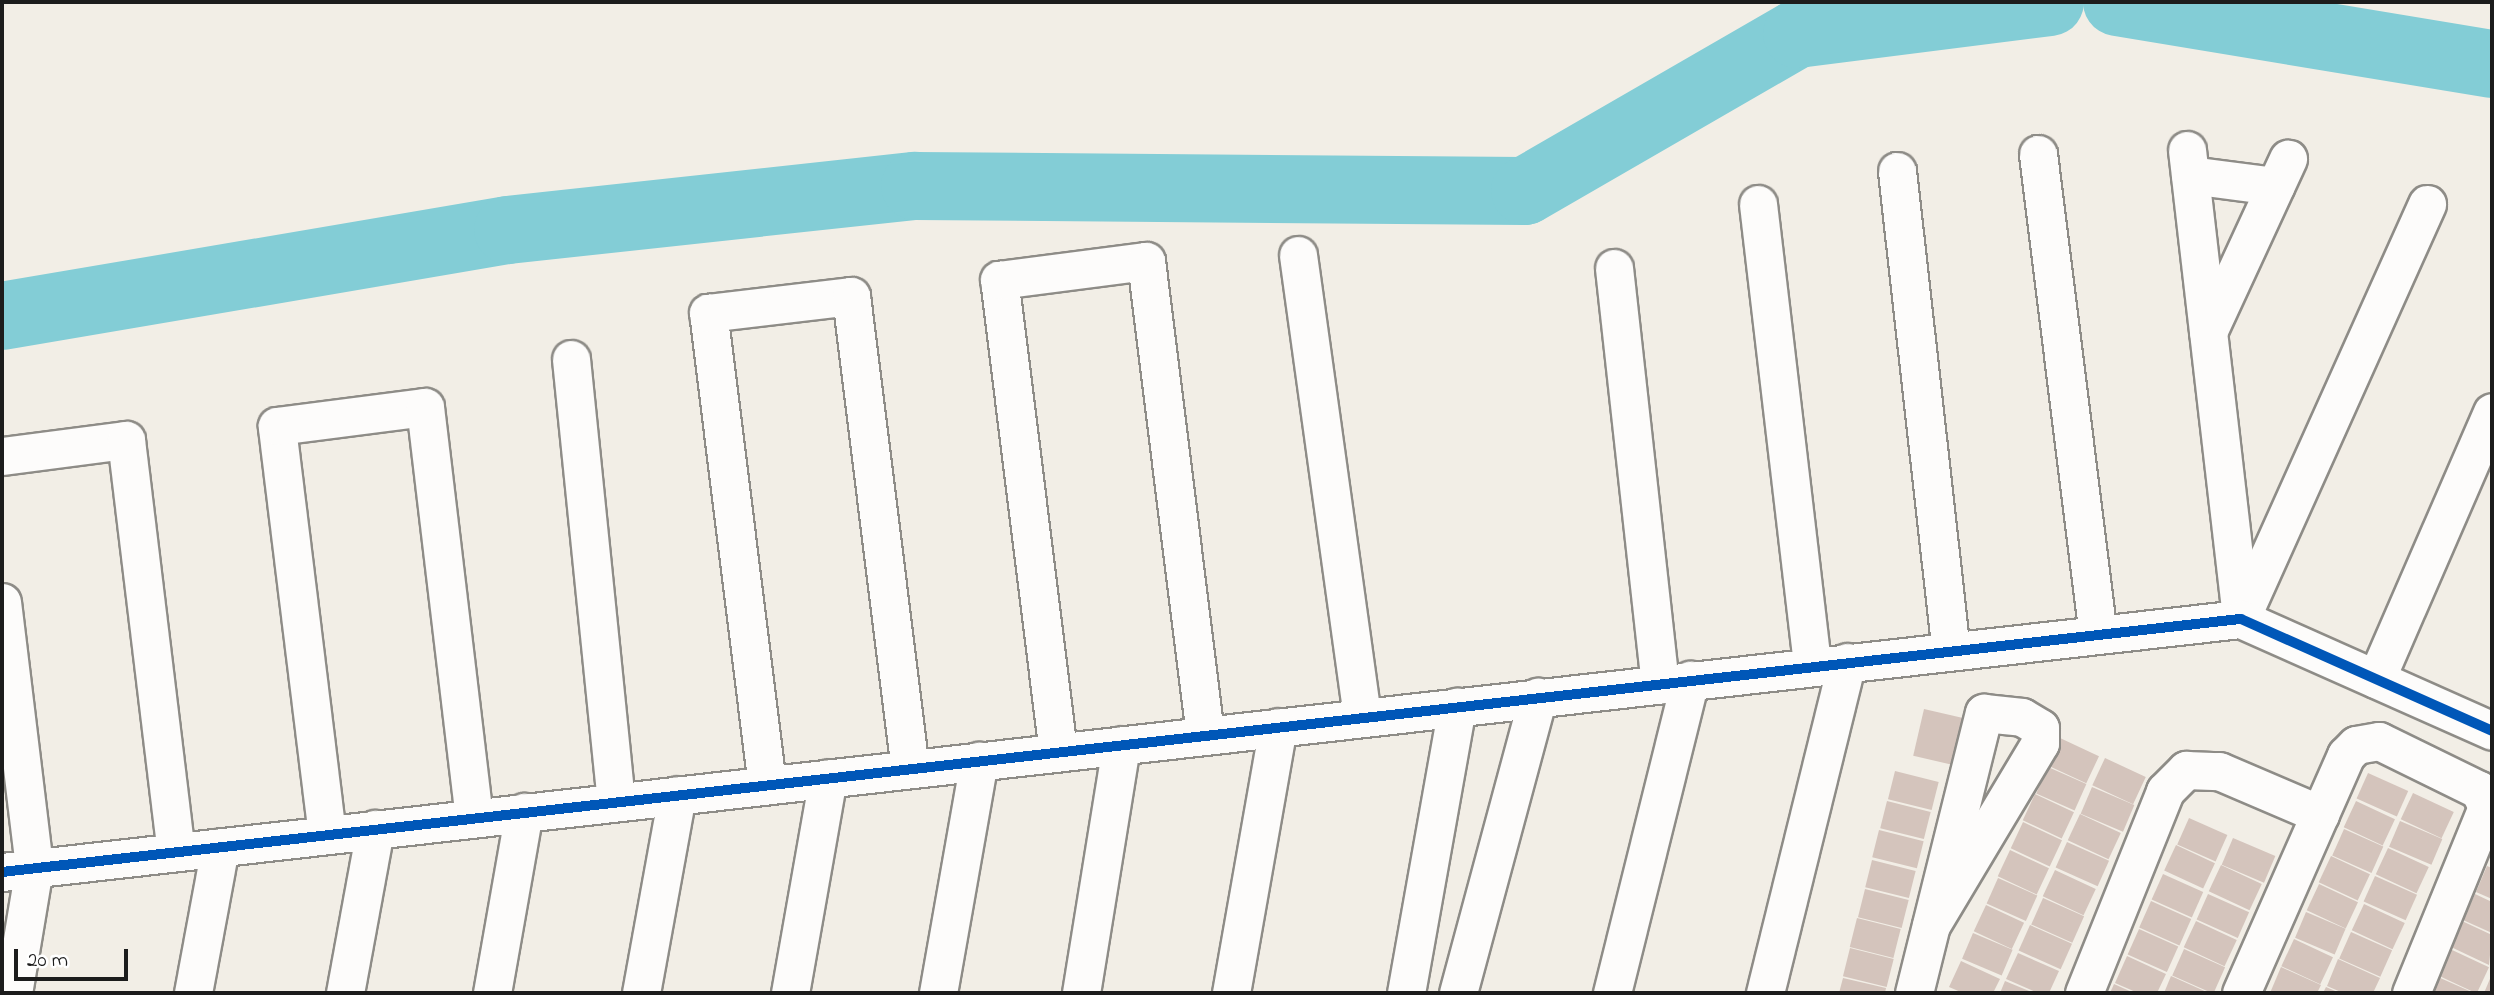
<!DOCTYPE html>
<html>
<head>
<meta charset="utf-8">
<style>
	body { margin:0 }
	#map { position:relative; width:2494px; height:995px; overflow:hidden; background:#f2eee6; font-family:"Indie Flower",sans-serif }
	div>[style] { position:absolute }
	.river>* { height:68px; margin:-34px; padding:0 34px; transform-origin:34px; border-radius:34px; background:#83cdd6 }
	.building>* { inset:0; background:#d4c4bc; transform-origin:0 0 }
	.roads { filter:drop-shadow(2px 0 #8e8c87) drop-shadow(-2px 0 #8e8c87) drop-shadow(0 2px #8e8c87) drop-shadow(0 -2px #8e8c87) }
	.minor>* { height:37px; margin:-18.5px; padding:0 18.5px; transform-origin:18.5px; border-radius:18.5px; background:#fdfcfb }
	.cycleway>* { height:10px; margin:-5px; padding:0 5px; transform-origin:5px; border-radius:5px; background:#0057b8 }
	span { translate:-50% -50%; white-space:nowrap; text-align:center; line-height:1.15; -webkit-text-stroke:5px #fff; paint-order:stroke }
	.frame { position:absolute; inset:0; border:4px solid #1c1c1c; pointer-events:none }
	.scale { position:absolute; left:14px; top:949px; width:114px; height:32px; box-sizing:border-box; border:4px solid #1c1c1c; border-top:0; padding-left:9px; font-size:21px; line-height:24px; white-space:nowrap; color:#1c1c1c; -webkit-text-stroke:5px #fff; paint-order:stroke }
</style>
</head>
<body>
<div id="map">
	<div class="river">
		<div style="left:2117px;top:2px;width:380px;rotate:9.4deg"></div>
		<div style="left:2px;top:316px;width:513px;rotate:-9.65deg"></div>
		<div style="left:508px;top:230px;width:409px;rotate:-6.2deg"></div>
		<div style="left:915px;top:186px;width:610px;rotate:0.47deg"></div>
		<div style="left:1525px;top:191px;width:314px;rotate:-30deg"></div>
		<div style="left:1797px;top:34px;width:255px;rotate:-7.2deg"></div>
	</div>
	<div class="building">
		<div style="left:1924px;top:709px;width:40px;height:48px;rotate:13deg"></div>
		<div style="left:2060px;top:738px;width:43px;height:30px;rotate:25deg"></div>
		<div style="left:2105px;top:758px;width:45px;height:30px;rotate:25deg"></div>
		<div style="left:2048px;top:767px;width:42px;height:29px;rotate:24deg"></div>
		<div style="left:1895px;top:771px;width:45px;height:29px;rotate:14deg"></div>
		<div style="left:2368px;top:773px;width:44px;height:28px;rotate:24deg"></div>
		<div style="left:2092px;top:787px;width:46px;height:29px;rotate:23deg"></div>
		<div style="left:2413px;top:793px;width:45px;height:29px;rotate:25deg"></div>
		<div style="left:2035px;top:794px;width:43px;height:29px;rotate:25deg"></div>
		<div style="left:1887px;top:801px;width:45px;height:28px;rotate:14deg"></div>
		<div style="left:2356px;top:801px;width:43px;height:29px;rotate:25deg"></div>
		<div style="left:2080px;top:814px;width:45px;height:29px;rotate:25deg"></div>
		<div style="left:2189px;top:818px;width:42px;height:29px;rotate:24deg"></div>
		<div style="left:2400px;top:821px;width:46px;height:28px;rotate:23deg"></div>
		<div style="left:2023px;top:822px;width:43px;height:29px;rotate:25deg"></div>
		<div style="left:2344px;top:829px;width:43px;height:29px;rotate:24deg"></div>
		<div style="left:1879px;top:830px;width:46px;height:28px;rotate:14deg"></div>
		<div style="left:2233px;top:838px;width:46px;height:29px;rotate:23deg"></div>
		<div style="left:2067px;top:842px;width:46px;height:28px;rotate:24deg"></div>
		<div style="left:2176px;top:845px;width:43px;height:28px;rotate:25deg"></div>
		<div style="left:2388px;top:848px;width:45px;height:29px;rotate:25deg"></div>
		<div style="left:2010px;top:850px;width:43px;height:29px;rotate:25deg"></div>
		<div style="left:2331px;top:856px;width:43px;height:29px;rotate:25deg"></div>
		<div style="left:1872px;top:860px;width:45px;height:28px;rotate:14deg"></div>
		<div style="left:2221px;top:865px;width:45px;height:29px;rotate:25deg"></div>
		<div style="clip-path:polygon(2487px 866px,2492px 868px,2492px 899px,2476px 892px)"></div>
		<div style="left:2055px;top:870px;width:45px;height:29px;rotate:25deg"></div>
		<div style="left:2163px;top:874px;width:44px;height:28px;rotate:24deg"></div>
		<div style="left:2375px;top:876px;width:46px;height:28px;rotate:24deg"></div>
		<div style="left:1998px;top:878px;width:43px;height:28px;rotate:24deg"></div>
		<div style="left:2319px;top:884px;width:43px;height:29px;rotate:25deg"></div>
		<div style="left:1865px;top:889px;width:45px;height:29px;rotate:14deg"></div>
		<div style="left:2208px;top:894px;width:45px;height:28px;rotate:24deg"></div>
		<div style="clip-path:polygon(2475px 894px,2492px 902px,2492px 933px,2463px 920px)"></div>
		<div style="left:2043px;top:898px;width:45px;height:29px;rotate:24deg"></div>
		<div style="left:2151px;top:901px;width:44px;height:29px;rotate:24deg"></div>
		<div style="left:2364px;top:904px;width:45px;height:29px;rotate:25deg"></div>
		<div style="left:1986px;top:905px;width:42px;height:29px;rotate:25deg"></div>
		<div style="left:2306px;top:912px;width:43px;height:28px;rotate:23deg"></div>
		<div style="left:1857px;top:918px;width:45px;height:30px;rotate:14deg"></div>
		<div style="left:2196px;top:921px;width:45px;height:29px;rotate:25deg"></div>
		<div style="clip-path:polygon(2462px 921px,2492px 935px,2489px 965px,2451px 947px)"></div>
		<div style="left:2030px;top:925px;width:46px;height:28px;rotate:24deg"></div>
		<div style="left:2139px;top:929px;width:43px;height:28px;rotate:24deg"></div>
		<div style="left:2351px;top:932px;width:45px;height:29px;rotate:24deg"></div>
		<div style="left:1973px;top:933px;width:43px;height:28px;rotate:23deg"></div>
		<div style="left:2294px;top:939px;width:43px;height:30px;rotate:25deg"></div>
		<div style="left:1850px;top:948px;width:45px;height:29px;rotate:14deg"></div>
		<div style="left:2184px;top:949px;width:45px;height:29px;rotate:24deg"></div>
		<div style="left:2450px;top:949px;width:43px;height:29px;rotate:25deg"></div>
		<div style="clip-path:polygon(2018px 953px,2059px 971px,2049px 993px,2038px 993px,2006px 979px)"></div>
		<div style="clip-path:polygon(2127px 956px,2166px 974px,2157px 993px,2138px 993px,2115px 983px)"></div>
		<div style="clip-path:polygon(2338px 959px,2380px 978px,2373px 993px,2343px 993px,2327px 986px)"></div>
		<div style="clip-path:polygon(1961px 961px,2000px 979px,1993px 993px,1963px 993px,1949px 987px)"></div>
		<div style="clip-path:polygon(2281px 967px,2321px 985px,2317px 993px,2270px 993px)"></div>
		<div style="clip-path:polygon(2492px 974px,2492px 993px,2484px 993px)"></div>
		<div style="clip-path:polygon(2171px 976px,2209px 993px,2164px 993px)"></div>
		<div style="clip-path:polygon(2438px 977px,2474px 993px,2430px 993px)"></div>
		<div style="clip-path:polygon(1843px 978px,1886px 988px,1885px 993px,1839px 993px)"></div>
		<div style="clip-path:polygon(2005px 981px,2034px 993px,2000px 993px)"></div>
		<div style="clip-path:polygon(2114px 984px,2134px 993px,2110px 993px)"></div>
		<div style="clip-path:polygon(2326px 987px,2340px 993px,2323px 993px)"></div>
	</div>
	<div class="roads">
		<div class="minor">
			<div style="left:2187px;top:150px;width:472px;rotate:83.4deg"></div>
			<div style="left:2038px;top:154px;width:484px;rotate:82.9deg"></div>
			<div style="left:1897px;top:171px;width:483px;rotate:83.6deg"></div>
			<div style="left:2190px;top:175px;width:86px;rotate:7.4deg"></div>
			<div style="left:1758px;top:204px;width:465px;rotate:83.3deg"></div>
			<div style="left:1298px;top:255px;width:466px;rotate:82.1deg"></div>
			<div style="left:1614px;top:268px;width:419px;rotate:83.7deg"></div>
			<div style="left:2208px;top:332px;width:191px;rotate:-65.2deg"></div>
			<div style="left:571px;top:359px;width:445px;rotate:84.2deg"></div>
			<div style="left:2px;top:456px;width:125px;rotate:-7.4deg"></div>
			<div style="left:126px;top:440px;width:415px;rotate:83.1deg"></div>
			<div style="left:2px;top:602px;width:268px;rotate:83.1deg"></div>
			<div style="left:34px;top:868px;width:127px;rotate:99.5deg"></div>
			<div style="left:2241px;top:618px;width:454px;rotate:-65.8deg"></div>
			<div style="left:2376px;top:679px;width:291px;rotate:-66.5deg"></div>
			<div style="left:1058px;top:752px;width:476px;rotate:-97.1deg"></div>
			<div style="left:999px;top:280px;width:148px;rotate:-7.4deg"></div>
			<div style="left:1146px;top:261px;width:478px;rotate:82.9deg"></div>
			<div style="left:767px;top:785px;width:476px;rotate:-97.1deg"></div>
			<div style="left:708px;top:313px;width:144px;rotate:-6.8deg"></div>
			<div style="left:851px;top:296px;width:477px;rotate:82.9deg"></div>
			<div style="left:327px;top:835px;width:412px;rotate:-97deg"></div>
			<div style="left:277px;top:426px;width:149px;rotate:-7.3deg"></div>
			<div style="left:425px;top:407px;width:414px;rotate:83.2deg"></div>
			<div style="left:2px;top:872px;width:2253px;rotate:-6.45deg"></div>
			<div style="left:2241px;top:619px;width:275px;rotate:24deg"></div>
			<div style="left:193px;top:993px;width:148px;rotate:-79.5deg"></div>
			<div style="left:345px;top:993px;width:167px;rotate:-79.6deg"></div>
			<div style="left:492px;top:993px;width:184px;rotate:-80deg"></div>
			<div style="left:641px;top:993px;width:201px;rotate:-79.7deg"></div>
			<div style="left:790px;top:993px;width:218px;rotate:-80deg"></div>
			<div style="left:938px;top:993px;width:236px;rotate:-80deg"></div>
			<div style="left:1081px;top:993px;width:251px;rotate:-80.8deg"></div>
			<div style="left:1231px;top:993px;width:270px;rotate:-80deg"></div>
			<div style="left:1406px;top:993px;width:291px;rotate:-79.9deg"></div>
			<div style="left:1458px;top:993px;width:307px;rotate:-74.9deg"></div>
			<div style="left:1612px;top:993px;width:323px;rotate:-76deg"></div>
			<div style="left:1765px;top:993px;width:341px;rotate:-76.1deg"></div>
			<div style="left:1914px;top:993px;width:289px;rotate:-76deg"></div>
			<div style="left:1984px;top:713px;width:38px;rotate:6deg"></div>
			<div style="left:2022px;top:717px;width:21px;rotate:31deg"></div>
			<div style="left:2040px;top:728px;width:15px;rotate:90deg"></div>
			<div style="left:2040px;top:743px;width:212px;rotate:120.9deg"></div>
			<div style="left:2084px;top:993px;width:218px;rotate:-68.1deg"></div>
			<div style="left:2165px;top:791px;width:30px;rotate:-45deg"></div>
			<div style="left:2186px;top:770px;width:33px;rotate:2deg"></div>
			<div style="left:2219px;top:771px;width:110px;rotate:23.1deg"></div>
			<div style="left:2241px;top:993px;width:260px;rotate:-66.2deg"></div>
			<div style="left:2346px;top:755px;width:14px;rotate:-45deg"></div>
			<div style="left:2356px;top:745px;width:23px;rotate:-10deg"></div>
			<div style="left:2379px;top:741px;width:111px;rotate:26.1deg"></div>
			<div style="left:2479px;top:790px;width:19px;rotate:65deg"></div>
			<div style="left:2487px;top:807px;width:201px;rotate:112.2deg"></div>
		</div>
	</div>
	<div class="cycleway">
		<div style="left:2px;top:872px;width:2253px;rotate:-6.45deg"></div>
		<div style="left:2241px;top:619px;width:275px;rotate:24deg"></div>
	</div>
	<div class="frame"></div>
	<div class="scale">20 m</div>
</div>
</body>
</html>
